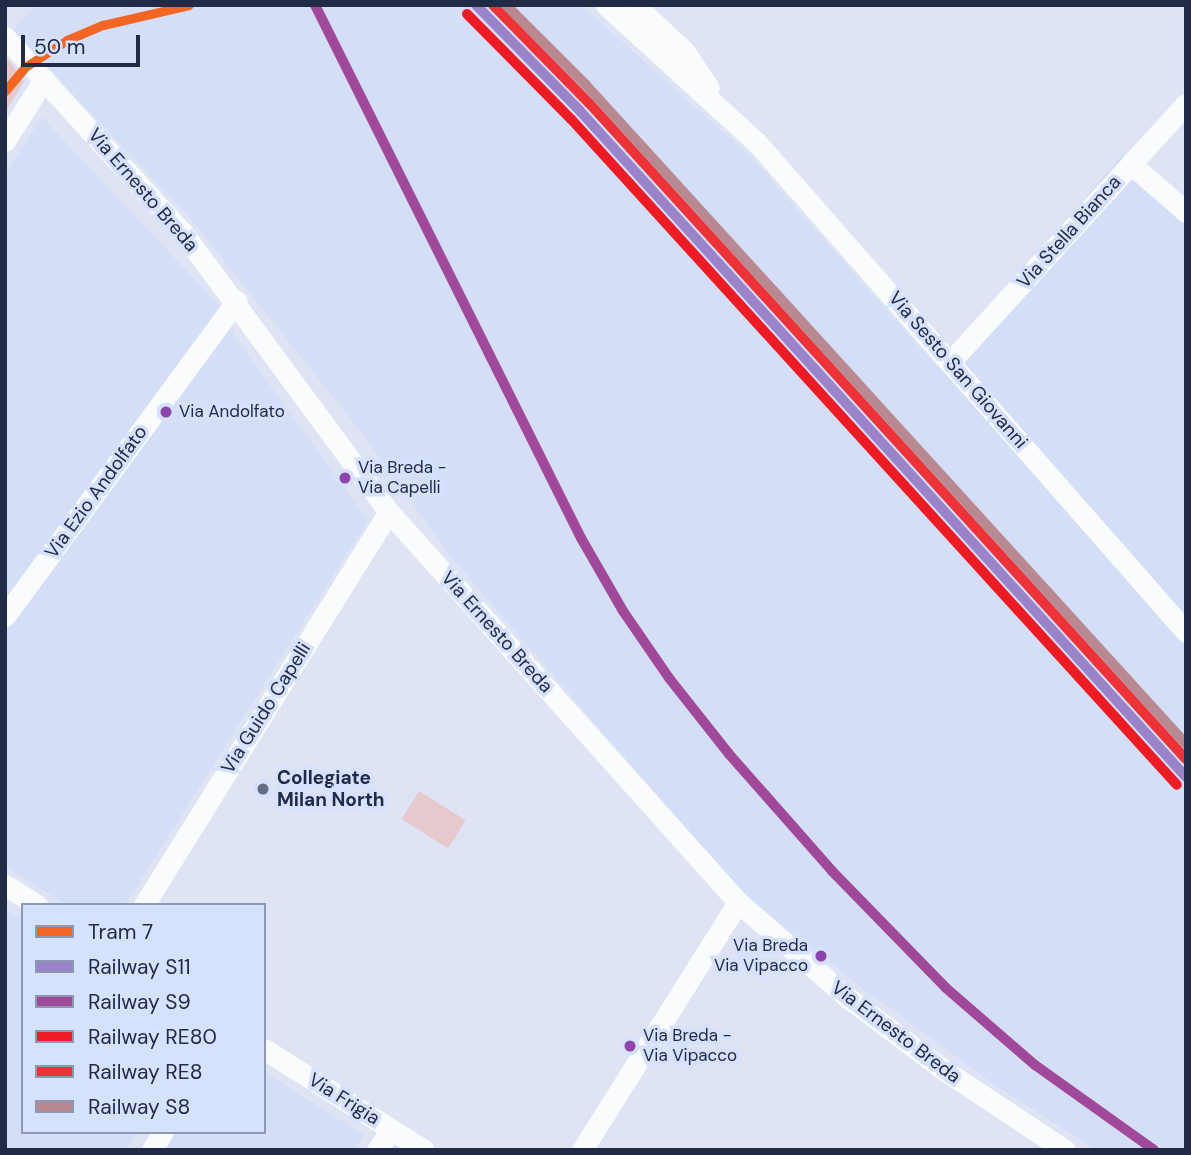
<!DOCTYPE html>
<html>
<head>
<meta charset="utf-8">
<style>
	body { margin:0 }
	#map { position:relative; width:1191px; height:1155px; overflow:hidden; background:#dee4f4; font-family:"DM Sans",sans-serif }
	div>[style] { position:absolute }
	.built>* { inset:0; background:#d4def7 }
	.green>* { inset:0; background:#e6c9cc; transform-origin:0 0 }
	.minor>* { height:21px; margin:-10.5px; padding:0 10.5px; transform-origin:10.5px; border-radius:10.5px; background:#fafbfd }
	.rail-1>* { height:10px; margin:-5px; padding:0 5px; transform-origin:5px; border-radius:5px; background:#9a83c9 }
	.rail-2>* { height:10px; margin:-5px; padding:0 5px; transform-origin:5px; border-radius:5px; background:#a0499a }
	.rail-3>* { height:10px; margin:-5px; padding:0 5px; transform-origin:5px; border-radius:5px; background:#ed1c24 }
	.rail-4>* { height:10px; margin:-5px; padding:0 5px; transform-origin:5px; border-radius:5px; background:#ee3338 }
	.rail-5>* { height:10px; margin:-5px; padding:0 5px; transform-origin:5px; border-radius:5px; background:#b88990 }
	.tram-1>* { height:9px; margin:-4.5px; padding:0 4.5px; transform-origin:4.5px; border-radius:4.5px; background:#f26522 }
	.dots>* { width:19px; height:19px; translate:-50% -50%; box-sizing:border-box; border:4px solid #d5e1fd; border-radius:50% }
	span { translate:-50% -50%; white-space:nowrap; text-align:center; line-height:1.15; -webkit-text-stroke:7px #d5e1fd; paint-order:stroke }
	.bus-label { font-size:17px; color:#212b46 }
	.left { translate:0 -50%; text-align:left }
	.right { translate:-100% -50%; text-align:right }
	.street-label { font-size:19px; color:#212b46 }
	.poi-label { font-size:19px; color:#212b46; font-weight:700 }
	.frame { position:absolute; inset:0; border:7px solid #212b46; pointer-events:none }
	.legend { position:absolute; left:21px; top:903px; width:245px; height:231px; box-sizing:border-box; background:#d5e1fd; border:2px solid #8d98b4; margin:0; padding:9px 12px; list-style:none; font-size:21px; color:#212b46 }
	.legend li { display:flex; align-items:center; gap:14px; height:35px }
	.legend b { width:35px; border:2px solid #8d98b4 }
	.scale { position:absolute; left:21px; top:35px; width:119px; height:32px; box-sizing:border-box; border:4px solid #212b46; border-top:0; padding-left:9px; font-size:21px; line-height:24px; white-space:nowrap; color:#212b46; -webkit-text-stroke:5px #d5e1fd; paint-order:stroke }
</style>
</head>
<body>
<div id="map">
	<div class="built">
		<div style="clip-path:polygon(37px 5px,581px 5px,748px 154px,937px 367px,1123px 154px,1186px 211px,1186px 1150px,1096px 1150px,995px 1085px,857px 984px,741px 892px,451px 557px,362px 433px,190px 218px,13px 30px)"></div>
		<div style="clip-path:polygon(42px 117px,226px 313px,235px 337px,368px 520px,125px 905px,67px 905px,5px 866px,5px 174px)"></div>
		<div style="clip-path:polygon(5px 909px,23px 920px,23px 1132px,138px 1132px,126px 1150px,5px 1150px)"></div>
		<div style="clip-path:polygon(264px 1072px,364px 1135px,355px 1150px,163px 1150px,174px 1132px,264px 1132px)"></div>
	</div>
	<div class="green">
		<div style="clip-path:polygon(9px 60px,24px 82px,5px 112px,5px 65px)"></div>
		<div style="left:419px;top:791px;width:55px;height:33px;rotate:32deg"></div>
	</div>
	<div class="minor">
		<div style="left:606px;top:5px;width:206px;rotate:42.4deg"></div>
		<div style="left:758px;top:144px;width:649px;rotate:48.75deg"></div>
		<div style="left:635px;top:5px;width:69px;rotate:43.2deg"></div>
		<div style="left:685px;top:52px;width:43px;rotate:56.3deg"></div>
		<div style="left:5px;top:37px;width:265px;rotate:47.8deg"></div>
		<div style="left:183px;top:233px;width:347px;rotate:53.6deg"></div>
		<div style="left:389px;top:512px;width:523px;rotate:48.18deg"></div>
		<div style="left:738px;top:902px;width:145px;rotate:41.1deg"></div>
		<div style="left:847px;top:997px;width:121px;rotate:37deg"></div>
		<div style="left:944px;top:1070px;width:145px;rotate:33.5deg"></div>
		<div style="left:5px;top:141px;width:73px;rotate:-57.8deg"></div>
		<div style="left:1131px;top:164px;width:73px;rotate:41.1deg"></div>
		<div style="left:951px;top:361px;width:348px;rotate:-47.6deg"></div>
		<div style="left:5px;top:616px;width:391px;rotate:-53.7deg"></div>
		<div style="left:5px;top:885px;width:38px;rotate:32deg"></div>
		<div style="left:144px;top:905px;width:463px;rotate:-58.1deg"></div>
		<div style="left:264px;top:1049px;width:189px;rotate:32.3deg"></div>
		<div style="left:152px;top:1150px;width:21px;rotate:-59deg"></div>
		<div style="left:377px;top:1150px;width:25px;rotate:-56deg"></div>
		<div style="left:582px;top:1150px;width:293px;rotate:-57.8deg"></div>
	</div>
	<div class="rail-1">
		<div style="left:476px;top:5px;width:148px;rotate:45.5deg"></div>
		<div style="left:580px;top:111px;width:900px;rotate:47.7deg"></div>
	</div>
	<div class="rail-2">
		<div style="left:315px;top:5px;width:596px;rotate:63.48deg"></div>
		<div style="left:581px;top:538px;width:84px;rotate:60.1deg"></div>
		<div style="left:623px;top:611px;width:81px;rotate:55.5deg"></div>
		<div style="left:669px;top:678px;width:97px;rotate:51.7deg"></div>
		<div style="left:729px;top:754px;width:156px;rotate:48.6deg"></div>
		<div style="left:832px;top:871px;width:163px;rotate:45.7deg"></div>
		<div style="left:946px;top:988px;width:118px;rotate:40.9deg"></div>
		<div style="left:1035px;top:1065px;width:146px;rotate:35.5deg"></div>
	</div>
	<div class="rail-3">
		<div style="left:467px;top:14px;width:148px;rotate:45.3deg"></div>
		<div style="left:571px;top:119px;width:900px;rotate:47.7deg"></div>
	</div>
	<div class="rail-4">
		<div style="left:493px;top:5px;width:137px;rotate:45.6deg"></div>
		<div style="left:589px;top:103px;width:887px;rotate:47.7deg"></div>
	</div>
	<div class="rail-5">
		<div style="left:506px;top:5px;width:113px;rotate:45deg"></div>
		<div style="left:586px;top:85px;width:891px;rotate:47.68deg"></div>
	</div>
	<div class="tram-1">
		<div style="left:5px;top:91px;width:31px;rotate:-50deg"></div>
		<div style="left:25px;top:67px;width:50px;rotate:-32.7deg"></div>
		<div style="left:67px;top:40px;width:39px;rotate:-23deg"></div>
		<div style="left:103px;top:25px;width:88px;rotate:-13.1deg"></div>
	</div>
	<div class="dots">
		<div style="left:166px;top:412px;background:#8e44ad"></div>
		<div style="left:345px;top:478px;background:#8e44ad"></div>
		<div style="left:263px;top:789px;background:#636c83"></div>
		<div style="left:821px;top:956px;background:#8e44ad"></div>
		<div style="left:630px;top:1046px;background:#8e44ad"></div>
	</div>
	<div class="bus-label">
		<span class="left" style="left:179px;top:412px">Via Andolfato</span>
		<span class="left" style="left:358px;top:478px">Via Breda -<br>Via Capelli</span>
		<span class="right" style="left:808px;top:956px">Via Breda<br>Via Vipacco</span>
		<span class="left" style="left:643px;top:1046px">Via Breda -<br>Via Vipacco</span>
	</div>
	<div class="street-label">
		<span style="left:143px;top:190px;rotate:49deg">Via Ernesto Breda</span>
		<span style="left:1069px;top:232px;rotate:-48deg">Via Stella Bianca</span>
		<span style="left:958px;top:370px;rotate:49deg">Via Sesto San Giovanni</span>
		<span style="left:96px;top:492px;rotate:-54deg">Via Ezio Andolfato</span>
		<span style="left:497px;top:632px;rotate:48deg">Via Ernesto Breda</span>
		<span style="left:266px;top:708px;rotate:-58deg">Via Guido Capelli</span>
		<span style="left:896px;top:1032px;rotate:37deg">Via Ernesto Breda</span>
		<span style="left:344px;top:1099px;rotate:32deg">Via Frigia</span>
	</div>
	<div class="poi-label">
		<span class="left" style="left:277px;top:789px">Collegiate<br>Milan North</span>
	</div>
	<div class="frame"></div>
	<ul class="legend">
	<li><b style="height:9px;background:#f26522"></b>Tram 7</li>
	<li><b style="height:9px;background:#9a83c9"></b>Railway S11</li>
	<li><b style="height:9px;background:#a0499a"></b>Railway S9</li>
	<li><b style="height:9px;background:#ed1c24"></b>Railway RE80</li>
	<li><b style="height:9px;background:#ee3338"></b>Railway RE8</li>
	<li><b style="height:9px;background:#b88990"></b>Railway S8</li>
	</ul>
	<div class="scale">50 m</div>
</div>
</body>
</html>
